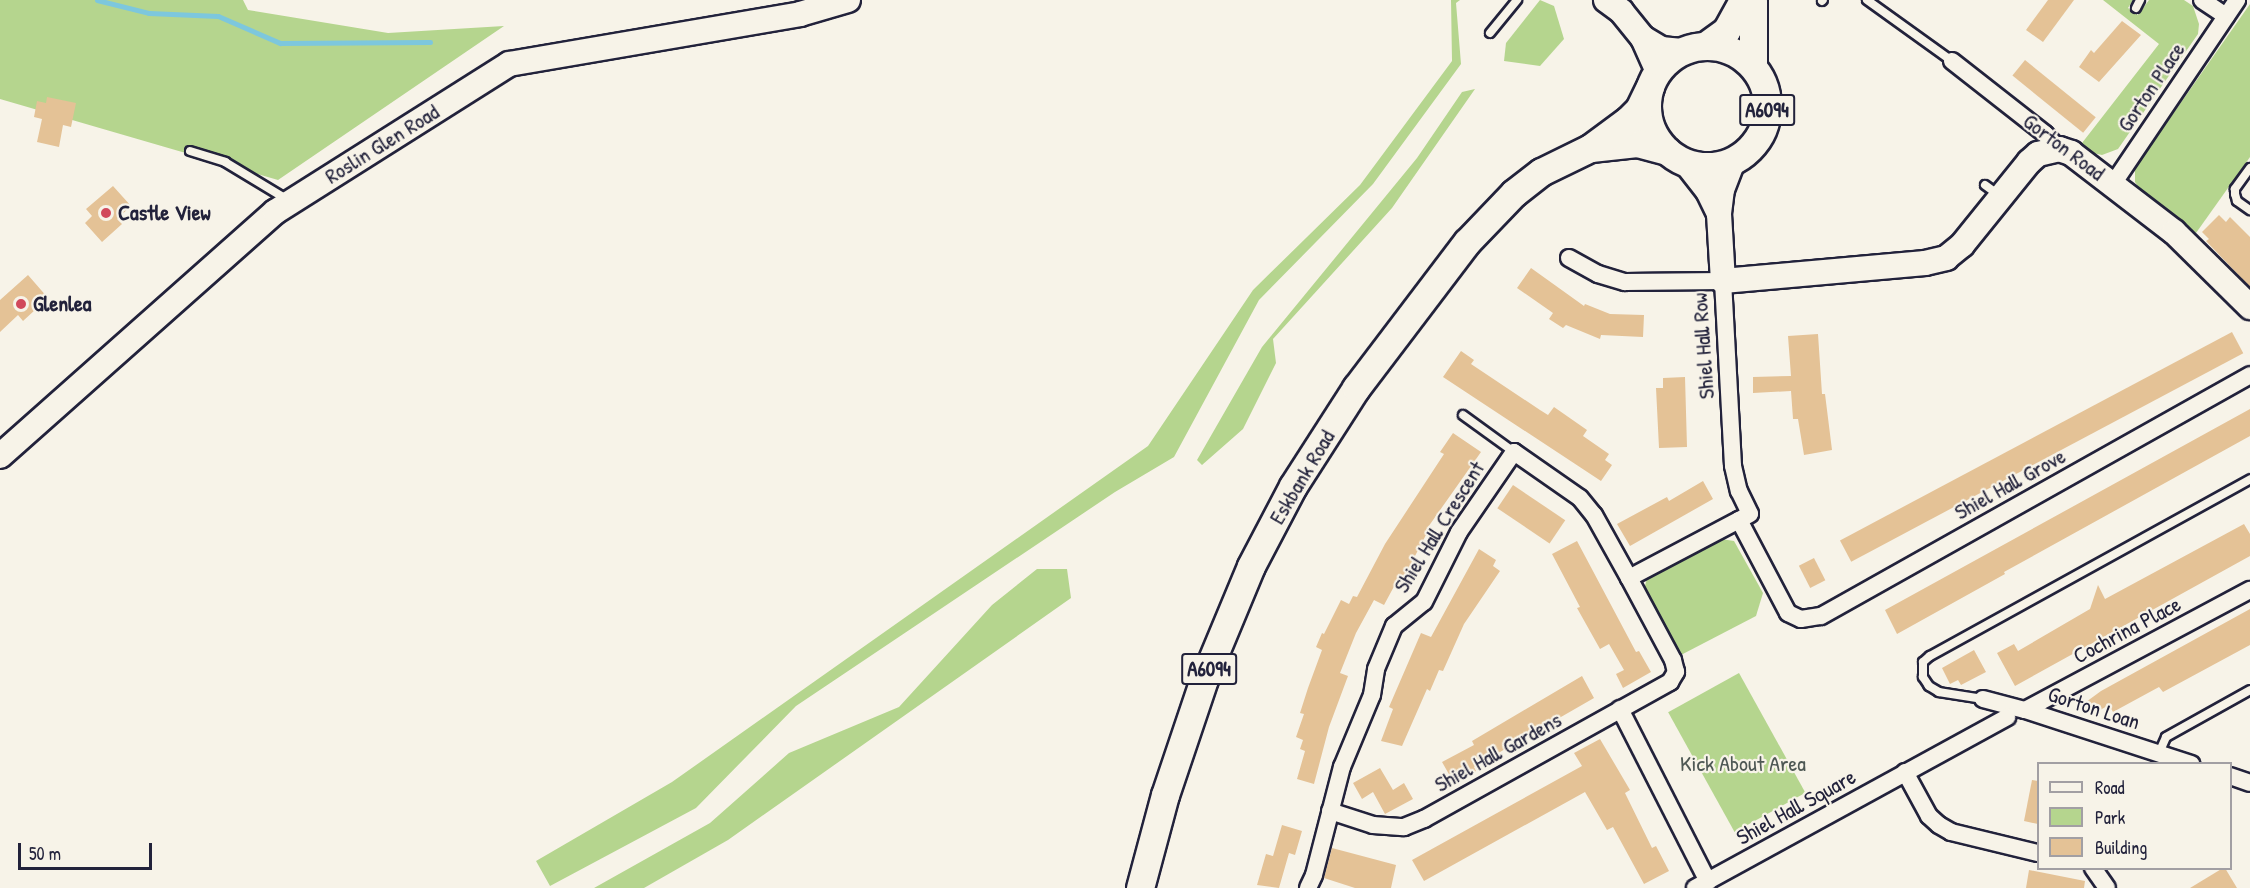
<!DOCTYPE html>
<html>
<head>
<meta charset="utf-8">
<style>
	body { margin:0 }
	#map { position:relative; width:2250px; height:888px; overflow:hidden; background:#f7f3e8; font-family:"Patrick Hand",sans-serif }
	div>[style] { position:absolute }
	.green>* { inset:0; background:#b5d58e; transform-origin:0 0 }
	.stream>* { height:5px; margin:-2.5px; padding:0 2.5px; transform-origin:2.5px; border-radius:2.5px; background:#7dc7dd }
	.building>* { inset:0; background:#e4c296; transform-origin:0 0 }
	.roads { filter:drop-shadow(2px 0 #22223b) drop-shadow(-2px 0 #22223b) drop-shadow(0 2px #22223b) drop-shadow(0 -2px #22223b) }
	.lane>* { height:8px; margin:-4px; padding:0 4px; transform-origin:4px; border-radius:4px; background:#f7f3e8 }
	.street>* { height:16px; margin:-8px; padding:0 8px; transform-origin:8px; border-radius:8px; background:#f7f3e8 }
	.secondary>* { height:24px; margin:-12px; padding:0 12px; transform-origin:12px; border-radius:12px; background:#f7f3e8 }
	.primary>* { height:27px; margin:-13.5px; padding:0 13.5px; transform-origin:13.5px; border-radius:13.5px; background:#f7f3e8 }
	.primary>.ring { margin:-13.5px; padding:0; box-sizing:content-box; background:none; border:27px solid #f7f3e8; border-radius:50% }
	.dots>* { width:16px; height:16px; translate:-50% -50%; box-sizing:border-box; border:3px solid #f7f3e8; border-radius:50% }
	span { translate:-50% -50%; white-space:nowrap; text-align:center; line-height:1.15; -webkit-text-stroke:4.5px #f7f3e8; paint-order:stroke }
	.shield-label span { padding:2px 4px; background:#f7f3e8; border:2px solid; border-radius:4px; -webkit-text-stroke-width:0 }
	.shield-label { font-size:21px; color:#22223b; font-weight:700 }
	.street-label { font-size:22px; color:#22223b }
	.poi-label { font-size:22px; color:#22223b; font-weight:700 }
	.left { translate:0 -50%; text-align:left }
	.park-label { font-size:22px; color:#4e5854 }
	.legend { position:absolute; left:2037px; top:762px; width:195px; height:108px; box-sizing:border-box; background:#f7f3e8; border:2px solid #a29fa3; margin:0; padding:8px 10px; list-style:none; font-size:18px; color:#22223b }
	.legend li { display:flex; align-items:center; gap:12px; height:30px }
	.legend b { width:30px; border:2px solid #a29fa3 }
	.scale { position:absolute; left:18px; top:843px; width:134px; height:27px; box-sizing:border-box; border:3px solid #22223b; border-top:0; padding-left:8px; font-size:18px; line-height:21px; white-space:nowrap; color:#22223b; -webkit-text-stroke:4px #f7f3e8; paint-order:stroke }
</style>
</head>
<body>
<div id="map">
	<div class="green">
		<div style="clip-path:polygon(0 0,243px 0,248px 10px,388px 33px,504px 26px,278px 180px,0 99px)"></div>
		<div style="clip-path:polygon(1451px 0,1460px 0,1456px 3px,1461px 64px,1373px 184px,1259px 300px,1174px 457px,1115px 492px,796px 706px,696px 808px,550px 886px,536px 861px,672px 782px,1148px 446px,1253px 290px,1360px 185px,1452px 61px)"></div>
		<div style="clip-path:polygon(1540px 0,1554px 6px,1564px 39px,1540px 66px,1504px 61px,1506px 43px)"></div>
		<div style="clip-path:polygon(2103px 0,2133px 0,2128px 8px,2138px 15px,2149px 0,2184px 0,2193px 6px,2199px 24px,2198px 34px,2118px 149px,2102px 155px,2093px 153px,2082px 143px,2159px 44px)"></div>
		<div style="clip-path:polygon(2250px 4px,2250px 157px,2196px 233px,2140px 189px,2135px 182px,2135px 168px)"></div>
		<div style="clip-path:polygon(1475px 89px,1392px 208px,1273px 339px,1276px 363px,1243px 429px,1202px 465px,1197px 460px,1262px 347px,1417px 158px,1462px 92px)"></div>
		<div style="clip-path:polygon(1721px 539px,1734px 541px,1763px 593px,1756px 616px,1679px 656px,1644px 590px,1647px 578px)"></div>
		<div style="clip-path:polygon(1037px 569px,1067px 569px,1071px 598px,728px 840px,644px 888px,594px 888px,710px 823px,789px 753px,899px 707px,992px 605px)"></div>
		<div style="left:1739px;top:673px;width:137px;height:81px;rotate:61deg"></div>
	</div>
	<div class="stream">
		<div style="left:97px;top:0;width:54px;rotate:14deg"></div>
		<div style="left:149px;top:13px;width:69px;rotate:2.5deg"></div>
		<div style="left:218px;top:16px;width:68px;rotate:23.5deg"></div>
		<div style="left:280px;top:43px;width:150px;rotate:-0.4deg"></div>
	</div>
	<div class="building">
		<div style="clip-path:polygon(2048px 0,2074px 0,2043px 42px,2026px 30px)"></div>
		<div style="clip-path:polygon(2122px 21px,2141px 35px,2099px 82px,2079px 67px,2091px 50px,2094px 53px)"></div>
		<div style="left:2025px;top:60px;width:91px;height:20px;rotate:39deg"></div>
		<div style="clip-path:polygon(47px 97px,76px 103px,71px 127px,63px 125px,59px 147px,37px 142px,42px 119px,34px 117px,37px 101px,46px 103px)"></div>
		<div style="clip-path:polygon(113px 186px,131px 206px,117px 219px,122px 224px,102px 242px,85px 223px,92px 216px,86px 209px)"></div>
		<div style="clip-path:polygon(2219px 215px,2226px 222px,2230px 217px,2250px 237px,2250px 287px,2206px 241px,2209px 239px,2202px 232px)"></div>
		<div style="clip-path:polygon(1531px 268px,1584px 306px,1585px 304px,1610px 314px,1644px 315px,1643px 337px,1601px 335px,1600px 339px,1566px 325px,1563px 328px,1549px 319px,1553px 313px,1517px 288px)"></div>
		<div style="clip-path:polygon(28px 275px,48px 298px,23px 321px,18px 315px,0 332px,0 300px)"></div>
		<div style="left:2232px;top:332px;width:24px;height:444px;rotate:62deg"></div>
		<div style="clip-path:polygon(1818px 334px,1822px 394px,1825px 394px,1832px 450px,1804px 455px,1798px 419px,1793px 419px,1791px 391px,1753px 393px,1753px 377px,1791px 376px,1788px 336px)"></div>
		<div style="clip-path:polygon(1461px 351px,1474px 360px,1471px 364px,1540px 410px,1548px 415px,1554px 407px,1587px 430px,1583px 436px,1609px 454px,1605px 460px,1612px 465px,1601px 481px,1443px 377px)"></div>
		<div style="clip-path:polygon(1685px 377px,1687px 447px,1659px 448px,1656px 388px,1663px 388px,1663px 378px)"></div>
		<div style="clip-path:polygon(2250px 409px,2250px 436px,2004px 572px,2005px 574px,1897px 634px,1885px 610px)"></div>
		<div style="clip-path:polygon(1453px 433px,1481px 452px,1426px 530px,1428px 531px,1402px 581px,1398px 579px,1384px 605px,1374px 600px,1356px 633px,1340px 673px,1348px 676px,1329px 727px,1314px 784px,1297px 779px,1305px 751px,1300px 749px,1303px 740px,1296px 737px,1304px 714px,1300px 713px,1308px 688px,1322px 650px,1316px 647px,1322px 633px,1324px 634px,1341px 600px,1349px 604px,1353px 596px,1357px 597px,1385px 544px,1444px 454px,1440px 452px)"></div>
		<div style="clip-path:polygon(1703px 481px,1713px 499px,1630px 546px,1617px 524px,1667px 497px,1669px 501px)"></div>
		<div style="left:1513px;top:485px;width:63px;height:28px;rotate:34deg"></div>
		<div style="clip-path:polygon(2244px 524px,2250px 534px,2250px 556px,2015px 686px,1997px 653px,2014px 644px,2018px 651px,2090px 609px,2098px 585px,2105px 599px)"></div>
		<div style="clip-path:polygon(1577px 541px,1636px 652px,1639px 651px,1651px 672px,1623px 688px,1616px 674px,1624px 670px,1609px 644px,1600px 649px,1577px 608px,1580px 607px,1552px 554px)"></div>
		<div style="clip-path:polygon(1479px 549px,1496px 560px,1493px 566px,1500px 571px,1464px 624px,1443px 671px,1439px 670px,1430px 691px,1427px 689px,1402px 746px,1381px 741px,1393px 709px,1389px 707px,1421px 633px,1431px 637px)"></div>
		<div style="left:1814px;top:558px;width:25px;height:17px;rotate:63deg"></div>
		<div style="clip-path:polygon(2250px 609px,2250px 645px,2163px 692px,2159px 687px,2113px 712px,2109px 705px,2093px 714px,2086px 702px,2101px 691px)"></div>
		<div style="clip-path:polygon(1974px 650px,1986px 672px,1961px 685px,1958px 680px,1950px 684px,1942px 668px)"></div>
		<div style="clip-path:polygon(1582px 676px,1594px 698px,1474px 767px,1476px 771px,1454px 783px,1442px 762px,1474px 745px,1472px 741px)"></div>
		<div style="clip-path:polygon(1600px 739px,1630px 790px,1625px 793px,1652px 848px,1656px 846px,1669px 871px,1644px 884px,1613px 827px,1607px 830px,1585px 792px,1424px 881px,1412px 860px,1582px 766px,1574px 753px)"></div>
		<div style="clip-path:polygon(1380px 768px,1393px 790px,1404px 783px,1413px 799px,1385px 814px,1373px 792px,1362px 799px,1353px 783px)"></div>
		<div style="clip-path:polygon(2032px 780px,2038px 781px,2038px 824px,2024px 821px)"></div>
		<div style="clip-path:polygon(1282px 825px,1302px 831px,1295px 855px,1289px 853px,1279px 888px,1257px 885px,1266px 854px,1273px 856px)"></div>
		<div style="clip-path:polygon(1332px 848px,1396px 865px,1391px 888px,1355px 888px,1324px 878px)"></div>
		<div style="clip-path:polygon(2223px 868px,2225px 868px,2237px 888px,2190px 888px)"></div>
		<div style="clip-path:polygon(2029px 870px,2085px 881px,2084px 888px,2026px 888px)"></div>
	</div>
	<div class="roads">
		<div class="lane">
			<div style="left:1867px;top:0;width:105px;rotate:35.7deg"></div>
			<div style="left:1822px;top:1px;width:1px;rotate:-45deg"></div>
			<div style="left:2136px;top:8px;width:9px;rotate:-63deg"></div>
			<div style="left:1490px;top:33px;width:43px;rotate:-50.7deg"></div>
			<div style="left:190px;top:151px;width:37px;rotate:17deg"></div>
			<div style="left:225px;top:162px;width:74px;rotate:31.1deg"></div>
			<div style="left:2250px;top:168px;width:26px;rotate:126deg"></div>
			<div style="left:2235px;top:189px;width:5px;rotate:90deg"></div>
			<div style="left:2235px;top:194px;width:7px;rotate:74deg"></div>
			<div style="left:2237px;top:201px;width:16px;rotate:35deg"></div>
			<div style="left:1985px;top:185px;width:17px;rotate:36deg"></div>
			<div style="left:1463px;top:415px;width:63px;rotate:36deg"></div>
			<div style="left:1983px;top:699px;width:45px;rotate:-171deg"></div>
			<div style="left:1939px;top:692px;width:12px;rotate:-149deg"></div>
			<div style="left:1929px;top:686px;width:11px;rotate:-124deg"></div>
			<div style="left:1923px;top:677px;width:15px;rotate:-90deg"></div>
			<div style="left:1923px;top:662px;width:9px;rotate:-41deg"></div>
			<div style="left:1930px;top:656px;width:366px;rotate:-28.9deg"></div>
			<div style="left:2159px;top:753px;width:17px;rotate:-66deg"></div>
			<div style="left:2166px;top:737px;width:96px;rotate:-29.2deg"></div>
		</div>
		<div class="street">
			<div style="left:2202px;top:0;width:29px;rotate:34deg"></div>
			<div style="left:1952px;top:61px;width:118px;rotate:38.1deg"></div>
			<div style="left:2045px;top:134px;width:21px;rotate:47deg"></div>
			<div style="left:2113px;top:184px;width:222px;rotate:-56deg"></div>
			<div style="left:1569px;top:258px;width:33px;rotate:29deg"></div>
			<div style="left:1598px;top:274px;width:28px;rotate:17deg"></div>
			<div style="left:1625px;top:282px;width:98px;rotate:-0.6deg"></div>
			<div style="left:1723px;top:281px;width:185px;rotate:86.9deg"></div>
			<div style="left:1733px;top:466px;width:26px;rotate:77deg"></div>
			<div style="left:1739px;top:491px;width:25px;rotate:64deg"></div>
			<div style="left:1750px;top:514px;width:13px;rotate:151deg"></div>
			<div style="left:1983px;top:699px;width:43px;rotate:14.7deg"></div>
			<div style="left:2025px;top:710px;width:175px;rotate:18deg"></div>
			<div style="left:1620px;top:709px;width:194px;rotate:63deg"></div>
			<div style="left:2025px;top:710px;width:255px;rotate:-28.1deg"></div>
			<div style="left:1905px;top:772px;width:50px;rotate:61.4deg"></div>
			<div style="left:1929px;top:816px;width:13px;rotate:42deg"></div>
			<div style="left:1939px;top:825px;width:14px;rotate:30deg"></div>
			<div style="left:1951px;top:832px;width:89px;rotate:13.6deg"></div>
			<div style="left:2230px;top:776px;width:21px;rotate:19deg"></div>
			<div style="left:1330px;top:811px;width:45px;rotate:18deg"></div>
			<div style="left:1373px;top:825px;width:31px;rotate:4deg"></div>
			<div style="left:1404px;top:827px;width:22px;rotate:-22deg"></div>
			<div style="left:1424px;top:819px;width:282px;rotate:-29.1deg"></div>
			<div style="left:1670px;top:682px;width:12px;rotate:-59deg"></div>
			<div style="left:1676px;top:672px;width:12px;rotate:-104deg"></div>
			<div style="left:1673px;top:660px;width:93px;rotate:-118.2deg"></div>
			<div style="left:1629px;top:578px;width:124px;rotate:-27.8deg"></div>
			<div style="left:1739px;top:520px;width:105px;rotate:62.2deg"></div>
			<div style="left:1788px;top:613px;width:14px;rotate:25deg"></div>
			<div style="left:1801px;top:619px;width:20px;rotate:-9deg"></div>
			<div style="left:1821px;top:616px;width:492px;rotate:-29.3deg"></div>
			<div style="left:2093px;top:868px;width:24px;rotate:55deg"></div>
			<div style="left:1308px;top:888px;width:14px;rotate:-65deg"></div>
			<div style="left:1314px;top:875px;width:112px;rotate:-75.5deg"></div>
			<div style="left:1342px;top:767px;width:78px;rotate:-67.4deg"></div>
			<div style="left:1372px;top:695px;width:26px;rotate:-81deg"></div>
			<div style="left:1376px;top:669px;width:47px;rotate:-67.3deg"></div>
			<div style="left:1394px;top:626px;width:38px;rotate:-39deg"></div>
			<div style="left:1424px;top:602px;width:78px;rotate:-63.4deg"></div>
			<div style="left:1459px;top:532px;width:97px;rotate:-55.5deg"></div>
			<div style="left:1514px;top:452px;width:80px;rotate:34.9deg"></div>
			<div style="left:1580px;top:498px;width:22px;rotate:51deg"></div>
			<div style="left:1594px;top:515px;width:72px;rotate:60.9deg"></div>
			<div style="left:1695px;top:888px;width:356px;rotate:-28.7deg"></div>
		</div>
		<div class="secondary">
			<div style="left:1606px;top:0;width:19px;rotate:36deg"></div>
			<div style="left:1621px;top:11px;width:35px;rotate:51deg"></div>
			<div style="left:1643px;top:38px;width:37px;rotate:66deg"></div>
			<div style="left:1643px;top:38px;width:21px;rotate:31deg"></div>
			<div style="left:1661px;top:49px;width:21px;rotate:5deg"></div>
			<div style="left:1733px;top:161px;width:30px;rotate:111deg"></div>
			<div style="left:1722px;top:189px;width:25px;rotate:97deg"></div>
			<div style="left:1719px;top:214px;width:67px;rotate:86.6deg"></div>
			<div style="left:1723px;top:281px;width:203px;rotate:-5.1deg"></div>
			<div style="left:1925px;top:263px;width:22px;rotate:-13deg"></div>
			<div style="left:1946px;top:258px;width:21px;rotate:-39deg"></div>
			<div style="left:1962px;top:245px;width:107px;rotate:-51.1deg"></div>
			<div style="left:2029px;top:162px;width:12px;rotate:-42deg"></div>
			<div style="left:2038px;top:154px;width:22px;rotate:-13deg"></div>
			<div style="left:2059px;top:149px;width:13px;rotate:18deg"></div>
			<div style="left:2071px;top:153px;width:130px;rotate:37.5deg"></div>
			<div style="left:2174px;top:232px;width:107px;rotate:44.6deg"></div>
			<div style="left:1687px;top:164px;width:34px;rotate:52deg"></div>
			<div style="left:1708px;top:191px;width:25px;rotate:64deg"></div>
			<div style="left:0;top:456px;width:368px;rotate:-41.6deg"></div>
			<div style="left:275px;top:212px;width:277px;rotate:-32.3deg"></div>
			<div style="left:509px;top:64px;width:295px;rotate:-9.7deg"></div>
			<div style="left:800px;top:14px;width:50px;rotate:-16.3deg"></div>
		</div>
		<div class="primary">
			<div style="left:1753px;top:0;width:64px;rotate:90deg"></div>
			<div class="ring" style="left:1647px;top:46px;width:93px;height:93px"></div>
			<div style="left:1705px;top:46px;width:26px;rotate:-36deg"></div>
			<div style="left:1726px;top:31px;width:35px;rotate:-61deg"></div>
			<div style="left:1591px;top:148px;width:46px;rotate:-6.2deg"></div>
			<div style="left:1637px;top:143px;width:31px;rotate:15deg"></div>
			<div style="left:1140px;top:888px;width:96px;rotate:-75deg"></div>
			<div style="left:1165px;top:795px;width:122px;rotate:-71.4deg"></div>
			<div style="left:1204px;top:679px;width:122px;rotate:-67.4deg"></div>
			<div style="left:1251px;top:566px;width:90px;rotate:-62.3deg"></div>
			<div style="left:1293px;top:486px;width:117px;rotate:-57.3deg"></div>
			<div style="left:1356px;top:388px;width:183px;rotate:-52.8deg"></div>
			<div style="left:1467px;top:242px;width:68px;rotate:-46.2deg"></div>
			<div style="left:1514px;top:193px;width:34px;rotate:-38deg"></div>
			<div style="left:1541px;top:172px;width:55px;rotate:-26.1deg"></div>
			<div style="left:1590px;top:148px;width:47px;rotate:-36.4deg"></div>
			<div style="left:1628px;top:120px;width:16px;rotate:-45deg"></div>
			<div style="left:1639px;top:109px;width:25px;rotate:-64deg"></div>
		</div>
	</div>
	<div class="dots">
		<div style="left:106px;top:213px;background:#d1495b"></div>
		<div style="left:21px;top:304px;background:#d1495b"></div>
	</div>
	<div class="shield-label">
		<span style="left:1767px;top:110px">A6094</span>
		<span style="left:1209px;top:669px">A6094</span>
	</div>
	<div class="street-label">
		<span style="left:2151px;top:87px;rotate:-56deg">Gorton Place</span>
		<span style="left:382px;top:144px;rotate:-32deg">Roslin Glen Road</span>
		<span style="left:2064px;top:147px;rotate:37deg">Gorton Road</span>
		<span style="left:1703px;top:346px;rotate:-94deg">Shiel Hall Row</span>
		<span style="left:1302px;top:477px;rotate:-59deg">Eskbank Road</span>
		<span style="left:2010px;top:484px;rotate:-29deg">Shiel Hall Grove</span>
		<span style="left:1439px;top:527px;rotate:-58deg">Shiel Hall Crescent</span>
		<span style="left:2127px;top:630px;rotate:-28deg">Cochrina Place</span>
		<span style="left:2094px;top:708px;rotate:18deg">Gorton Loan</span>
		<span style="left:1498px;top:752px;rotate:-29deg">Shiel Hall Gardens</span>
		<span style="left:1796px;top:807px;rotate:-29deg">Shiel Hall Square</span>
	</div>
	<div class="poi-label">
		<span class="left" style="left:118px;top:213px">Castle View</span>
		<span class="left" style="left:33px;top:304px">Glenlea</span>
	</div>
	<div class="park-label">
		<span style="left:1743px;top:764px">Kick About Area</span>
	</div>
	<ul class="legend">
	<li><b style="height:8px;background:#f7f3e8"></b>Road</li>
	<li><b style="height:16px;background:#b5d58e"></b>Park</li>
	<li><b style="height:16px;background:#e4c296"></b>Building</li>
	</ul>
	<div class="scale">50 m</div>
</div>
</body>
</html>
